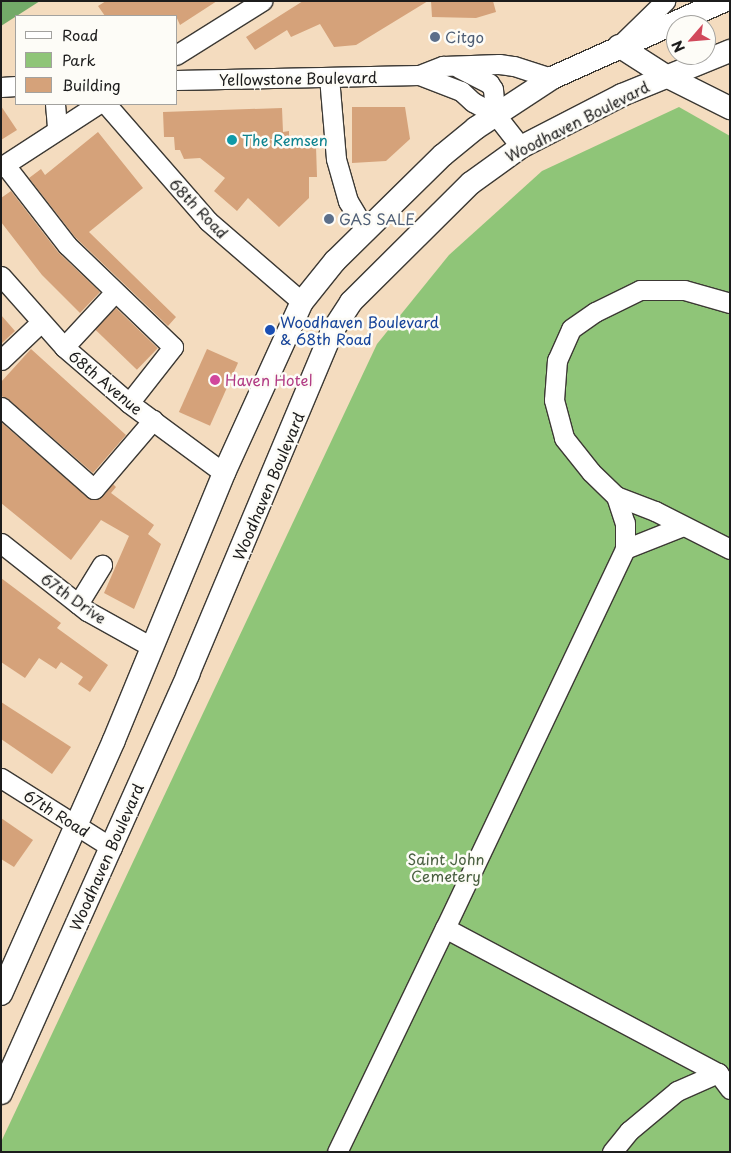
<!DOCTYPE html>
<html>
<head>
<meta charset="utf-8">
<style>
	body { margin:0 }
	#map { position:relative; width:731px; height:1153px; overflow:hidden; background:#f4dcbf; font-family:"Playpen Sans",sans-serif }
	div>[style] { position:absolute }
	.green>* { inset:0; background:#8fc578 }
	.forest>* { inset:0; background:#73aa68 }
	.building>* { inset:0; background:#d5a27a; transform-origin:0 0 }
	.roads { filter:drop-shadow(1px 0 #3c3934) drop-shadow(-1px 0 #3c3934) drop-shadow(0 1px #3c3934) drop-shadow(0 -1px #3c3934) }
	.minor>* { height:19px; margin:-9.5px; padding:0 9.5px; transform-origin:9.5px; border-radius:9.5px; background:#fff }
	.major>* { height:22px; margin:-11px; padding:0 11px; transform-origin:11px; border-radius:11px; background:#fff }
	.dots>* { width:14px; height:14px; translate:-50% -50%; box-sizing:border-box; border:2px solid #fdfcf7; border-radius:50% }
	span { translate:-50% -50%; white-space:nowrap; text-align:center; line-height:1.15; -webkit-text-stroke:5px #fdfcf7; paint-order:stroke }
	.service-label { font-size:15px; color:#4e5e75 }
	.left { translate:0 -50%; text-align:left }
	.street-label { font-size:15px; color:#1c1c1c }
	.culture-label { font-size:15px; color:#0d838f }
	.transit-label { font-size:15px; color:#164399 }
	.hotel-label { font-size:15px; color:#b23c85 }
	.park-label { font-size:15px; color:#4a6041 }
	.frame { position:absolute; inset:0; border:2px solid #1c1c1c; pointer-events:none }
	.legend { position:absolute; left:15px; top:15px; width:162px; height:90px; box-sizing:border-box; background:#fdfcf7; border:1px solid #a3a29f; margin:0; padding:6px 9px; list-style:none; font-size:15px; color:#1c1c1c }
	.legend li { display:flex; align-items:center; gap:10px; height:25px }
	.legend b { width:25px; border:1px solid #a3a29f }
	.north { position:absolute; left:666px; top:15px; width:50px; height:50px; box-sizing:border-box; background:#fdfcf7; border:1px solid #a3a29f; border-radius:50%; rotate:243deg; font-size:14px; font-weight:700; line-height:20px; text-align:center; color:#1c1c1c }
	.north::after { content:''; display:block; margin:auto; width:18px; height:22px; background:#d1495b; clip-path:polygon(50% 0,100% 100%,50% 72%,0 100%) }
</style>
</head>
<body>
<div id="map">
	<div class="green">
		<div style="clip-path:polygon(679px 107px,730px 136px,730px 1152px,1px 1152px,1px 1142px,377px 344px,449px 255px,542px 171px)"></div>
	</div>
	<div class="forest">
		<div style="clip-path:polygon(1px 1px,40px 1px,1px 26px)"></div>
	</div>
	<div class="building">
		<div style="clip-path:polygon(106px 1px,217px 1px,180px 25px,176px 16px,105px 16px,98px 6px)"></div>
		<div style="clip-path:polygon(303px 1px,428px 1px,356px 45px,334px 47px,320px 24px,291px 37px,287px 30px,255px 50px,246px 37px)"></div>
		<div style="clip-path:polygon(431px 1px,493px 1px,496px 12px,476px 18px,432px 17px)"></div>
		<div style="clip-path:polygon(1px 106px,17px 130px,1px 140px)"></div>
		<div style="clip-path:polygon(352px 107px,405px 107px,410px 139px,386px 161px,352px 163px)"></div>
		<div style="clip-path:polygon(282px 108px,283px 132px,289px 131px,289px 147px,316px 146px,317px 177px,309px 177px,309px 198px,279px 227px,248px 198px,237px 211px,214px 191px,225px 178px,200px 158px,184px 159px,180px 150px,175px 150px,174px 137px,164px 137px,163px 112px)"></div>
		<div style="clip-path:polygon(98px 132px,143px 188px,89px 232px,176px 317px,168px 326px,75px 237px,29px 178px,41px 169px,45px 175px)"></div>
		<div style="clip-path:polygon(11px 191px,58px 252px,100px 292px,80px 313px,42px 275px,1px 222px,1px 198px)"></div>
		<div style="left:116px;top:308px;width:58px;height:30px;rotate:44deg"></div>
		<div style="clip-path:polygon(1px 315px,15px 331px,1px 344px)"></div>
		<div style="clip-path:polygon(31px 349px,126px 435px,93px 473px,8px 399px,1px 396px,1px 382px)"></div>
		<div style="left:207px;top:349px;width:34px;height:69px;rotate:24deg"></div>
		<div style="clip-path:polygon(1px 422px,87px 497px,98px 499px,113px 484px,116px 487px,111px 493px,154px 525px,148px 534px,161px 544px,134px 609px,104px 593px,129px 536px,101px 520px,71px 560px,1px 503px)"></div>
		<div style="clip-path:polygon(1px 578px,61px 623px,57px 628px,108px 665px,90px 692px,78px 684px,83px 677px,61px 662px,56px 669px,39px 658px,25px 678px,1px 662px)"></div>
		<div style="clip-path:polygon(1px 702px,71px 747px,52px 774px,1px 739px)"></div>
		<div style="clip-path:polygon(1px 818px,33px 840px,14px 867px,1px 859px)"></div>
	</div>
	<div class="roads">
		<div class="minor">
			<div style="left:621px;top:44px;width:62px;rotate:-44.3deg"></div>
			<div style="left:176px;top:55px;width:102px;rotate:-32.1deg"></div>
			<div style="left:459px;top:68px;width:34px;rotate:27deg"></div>
			<div style="left:489px;top:83px;width:7px;rotate:56deg"></div>
			<div style="left:493px;top:89px;width:25px;rotate:85deg"></div>
			<div style="left:419px;top:75px;width:45px;rotate:20.9deg"></div>
			<div style="left:461px;top:91px;width:16px;rotate:43deg"></div>
			<div style="left:473px;top:102px;width:25px;rotate:29deg"></div>
			<div style="left:495px;top:114px;width:42px;rotate:51.8deg"></div>
			<div style="left:329px;top:77px;width:82px;rotate:85.1deg"></div>
			<div style="left:336px;top:159px;width:44px;rotate:74.1deg"></div>
			<div style="left:348px;top:201px;width:35px;rotate:59deg"></div>
			<div style="left:176px;top:80px;width:243px;rotate:-1.2deg"></div>
			<div style="left:419px;top:75px;width:26px;rotate:-21deg"></div>
			<div style="left:443px;top:66px;width:56px;rotate:-2deg"></div>
			<div style="left:499px;top:64px;width:15px;rotate:8deg"></div>
			<div style="left:514px;top:66px;width:40px;rotate:18deg"></div>
			<div style="left:1px;top:87px;width:15px;rotate:-4deg"></div>
			<div style="left:55px;top:104px;width:25px;rotate:85deg"></div>
			<div style="left:106px;top:104px;width:155px;rotate:48.9deg"></div>
			<div style="left:208px;top:221px;width:124px;rotate:40.8deg"></div>
			<div style="left:5px;top:165px;width:101px;rotate:52.2deg"></div>
			<div style="left:67px;top:245px;width:147px;rotate:43.9deg"></div>
			<div style="left:173px;top:347px;width:71px;rotate:128.2deg"></div>
			<div style="left:1px;top:167px;width:116px;rotate:-33deg"></div>
			<div style="left:1px;top:276px;width:95px;rotate:48.4deg"></div>
			<div style="left:64px;top:347px;width:86px;rotate:40.7deg"></div>
			<div style="left:129px;top:403px;width:118px;rotate:36.4deg"></div>
			<div style="left:730px;top:303px;width:48px;rotate:-164.2deg"></div>
			<div style="left:684px;top:290px;width:44px;rotate:180deg"></div>
			<div style="left:640px;top:290px;width:50px;rotate:153.9deg"></div>
			<div style="left:595px;top:312px;width:29px;rotate:145deg"></div>
			<div style="left:571px;top:329px;width:34px;rotate:114deg"></div>
			<div style="left:557px;top:360px;width:40px;rotate:94.3deg"></div>
			<div style="left:554px;top:400px;width:39px;rotate:75deg"></div>
			<div style="left:564px;top:438px;width:43px;rotate:51.5deg"></div>
			<div style="left:591px;top:472px;width:35px;rotate:44deg"></div>
			<div style="left:616px;top:496px;width:42px;rotate:21deg"></div>
			<div style="left:655px;top:511px;width:84px;rotate:26.9deg"></div>
			<div style="left:64px;top:347px;width:74px;rotate:-47.2deg"></div>
			<div style="left:1px;top:360px;width:55px;rotate:-43.5deg"></div>
			<div style="left:1px;top:407px;width:124px;rotate:41.4deg"></div>
			<div style="left:94px;top:489px;width:91px;rotate:-49.5deg"></div>
			<div style="left:616px;top:496px;width:28px;rotate:72deg"></div>
			<div style="left:625px;top:523px;width:26px;rotate:90deg"></div>
			<div style="left:625px;top:549px;width:420px;rotate:115.4deg"></div>
			<div style="left:445px;top:928px;width:309px;rotate:28deg"></div>
			<div style="left:718px;top:1073px;width:20px;rotate:53deg"></div>
			<div style="left:1px;top:543px;width:110px;rotate:38.3deg"></div>
			<div style="left:87px;top:611px;width:72px;rotate:29.1deg"></div>
			<div style="left:625px;top:549px;width:62px;rotate:-21.6deg"></div>
			<div style="left:78px;top:604px;width:46px;rotate:-58.4deg"></div>
			<div style="left:1px;top:778px;width:131px;rotate:32.2deg"></div>
			<div style="left:337px;top:1152px;width:249px;rotate:-64.3deg"></div>
			<div style="left:612px;top:1152px;width:27px;rotate:-51deg"></div>
			<div style="left:629px;top:1131px;width:62px;rotate:-39.8deg"></div>
			<div style="left:677px;top:1091px;width:45px;rotate:-23.7deg"></div>
		</div>
		<div class="major">
			<div style="left:619px;top:46px;width:56px;rotate:32.6deg"></div>
			<div style="left:666px;top:76px;width:72px;rotate:26.6deg"></div>
			<div style="left:1px;top:994px;width:278px;rotate:-66deg"></div>
			<div style="left:114px;top:740px;width:289px;rotate:-67.6deg"></div>
			<div style="left:224px;top:473px;width:188px;rotate:-65.5deg"></div>
			<div style="left:302px;top:302px;width:53px;rotate:-51.2deg"></div>
			<div style="left:335px;top:261px;width:151px;rotate:-44.5deg"></div>
			<div style="left:443px;top:155px;width:43px;rotate:-39.3deg"></div>
			<div style="left:476px;top:128px;width:91px;rotate:-33.3deg"></div>
			<div style="left:552px;top:78px;width:188px;rotate:-24.2deg"></div>
			<div style="left:1px;top:1093px;width:459px;rotate:-65.9deg"></div>
			<div style="left:188px;top:674px;width:370px;rotate:-67.2deg"></div>
			<div style="left:331px;top:333px;width:37px;rotate:-57deg"></div>
			<div style="left:351px;top:302px;width:169px;rotate:-44.8deg"></div>
			<div style="left:471px;top:183px;width:62px;rotate:-35.8deg"></div>
			<div style="left:521px;top:147px;width:114px;rotate:-27.2deg"></div>
			<div style="left:622px;top:95px;width:117px;rotate:-22.2deg"></div>
		</div>
	</div>
	<div class="dots">
		<div style="left:435px;top:37px;background:#5c6f8a"></div>
		<div style="left:232px;top:140px;background:#0f9aa8"></div>
		<div style="left:329px;top:219px;background:#5c6f8a"></div>
		<div style="left:270px;top:330px;background:#1a4fb4"></div>
		<div style="left:215px;top:380px;background:#d1479c"></div>
	</div>
	<div class="service-label">
		<span class="left" style="left:445px;top:37px">Citgo</span>
		<span class="left" style="left:339px;top:219px">GAS SALE</span>
	</div>
	<div class="street-label">
		<span style="left:298px;top:78px;rotate:-1deg">Yellowstone Boulevard</span>
		<span style="left:577px;top:121px;rotate:-27deg">Woodhaven Boulevard</span>
		<span style="left:199px;top:208px;rotate:46deg">68th Road</span>
		<span style="left:106px;top:382px;rotate:40deg">68th Avenue</span>
		<span style="left:268px;top:486px;rotate:-67deg">Woodhaven Boulevard</span>
		<span style="left:74px;top:598px;rotate:35deg">67th Drive</span>
		<span style="left:57px;top:813px;rotate:32deg">67th Road</span>
		<span style="left:106px;top:857px;rotate:-66deg">Woodhaven Boulevard</span>
	</div>
	<div class="culture-label">
		<span class="left" style="left:242px;top:140px">The Remsen</span>
	</div>
	<div class="transit-label">
		<span class="left" style="left:280px;top:330px">Woodhaven Boulevard<br>&amp; 68th Road</span>
	</div>
	<div class="hotel-label">
		<span class="left" style="left:225px;top:380px">Haven Hotel</span>
	</div>
	<div class="park-label">
		<span style="left:446px;top:867px">Saint John<br>Cemetery</span>
	</div>
	<div class="frame"></div>
	<ul class="legend">
	<li><b style="height:6px;background:#fff"></b>Road</li>
	<li><b style="height:14px;background:#8fc578"></b>Park</li>
	<li><b style="height:14px;background:#d5a27a"></b>Building</li>
	</ul>
	<div class="north">N</div>
</div>
</body>
</html>
